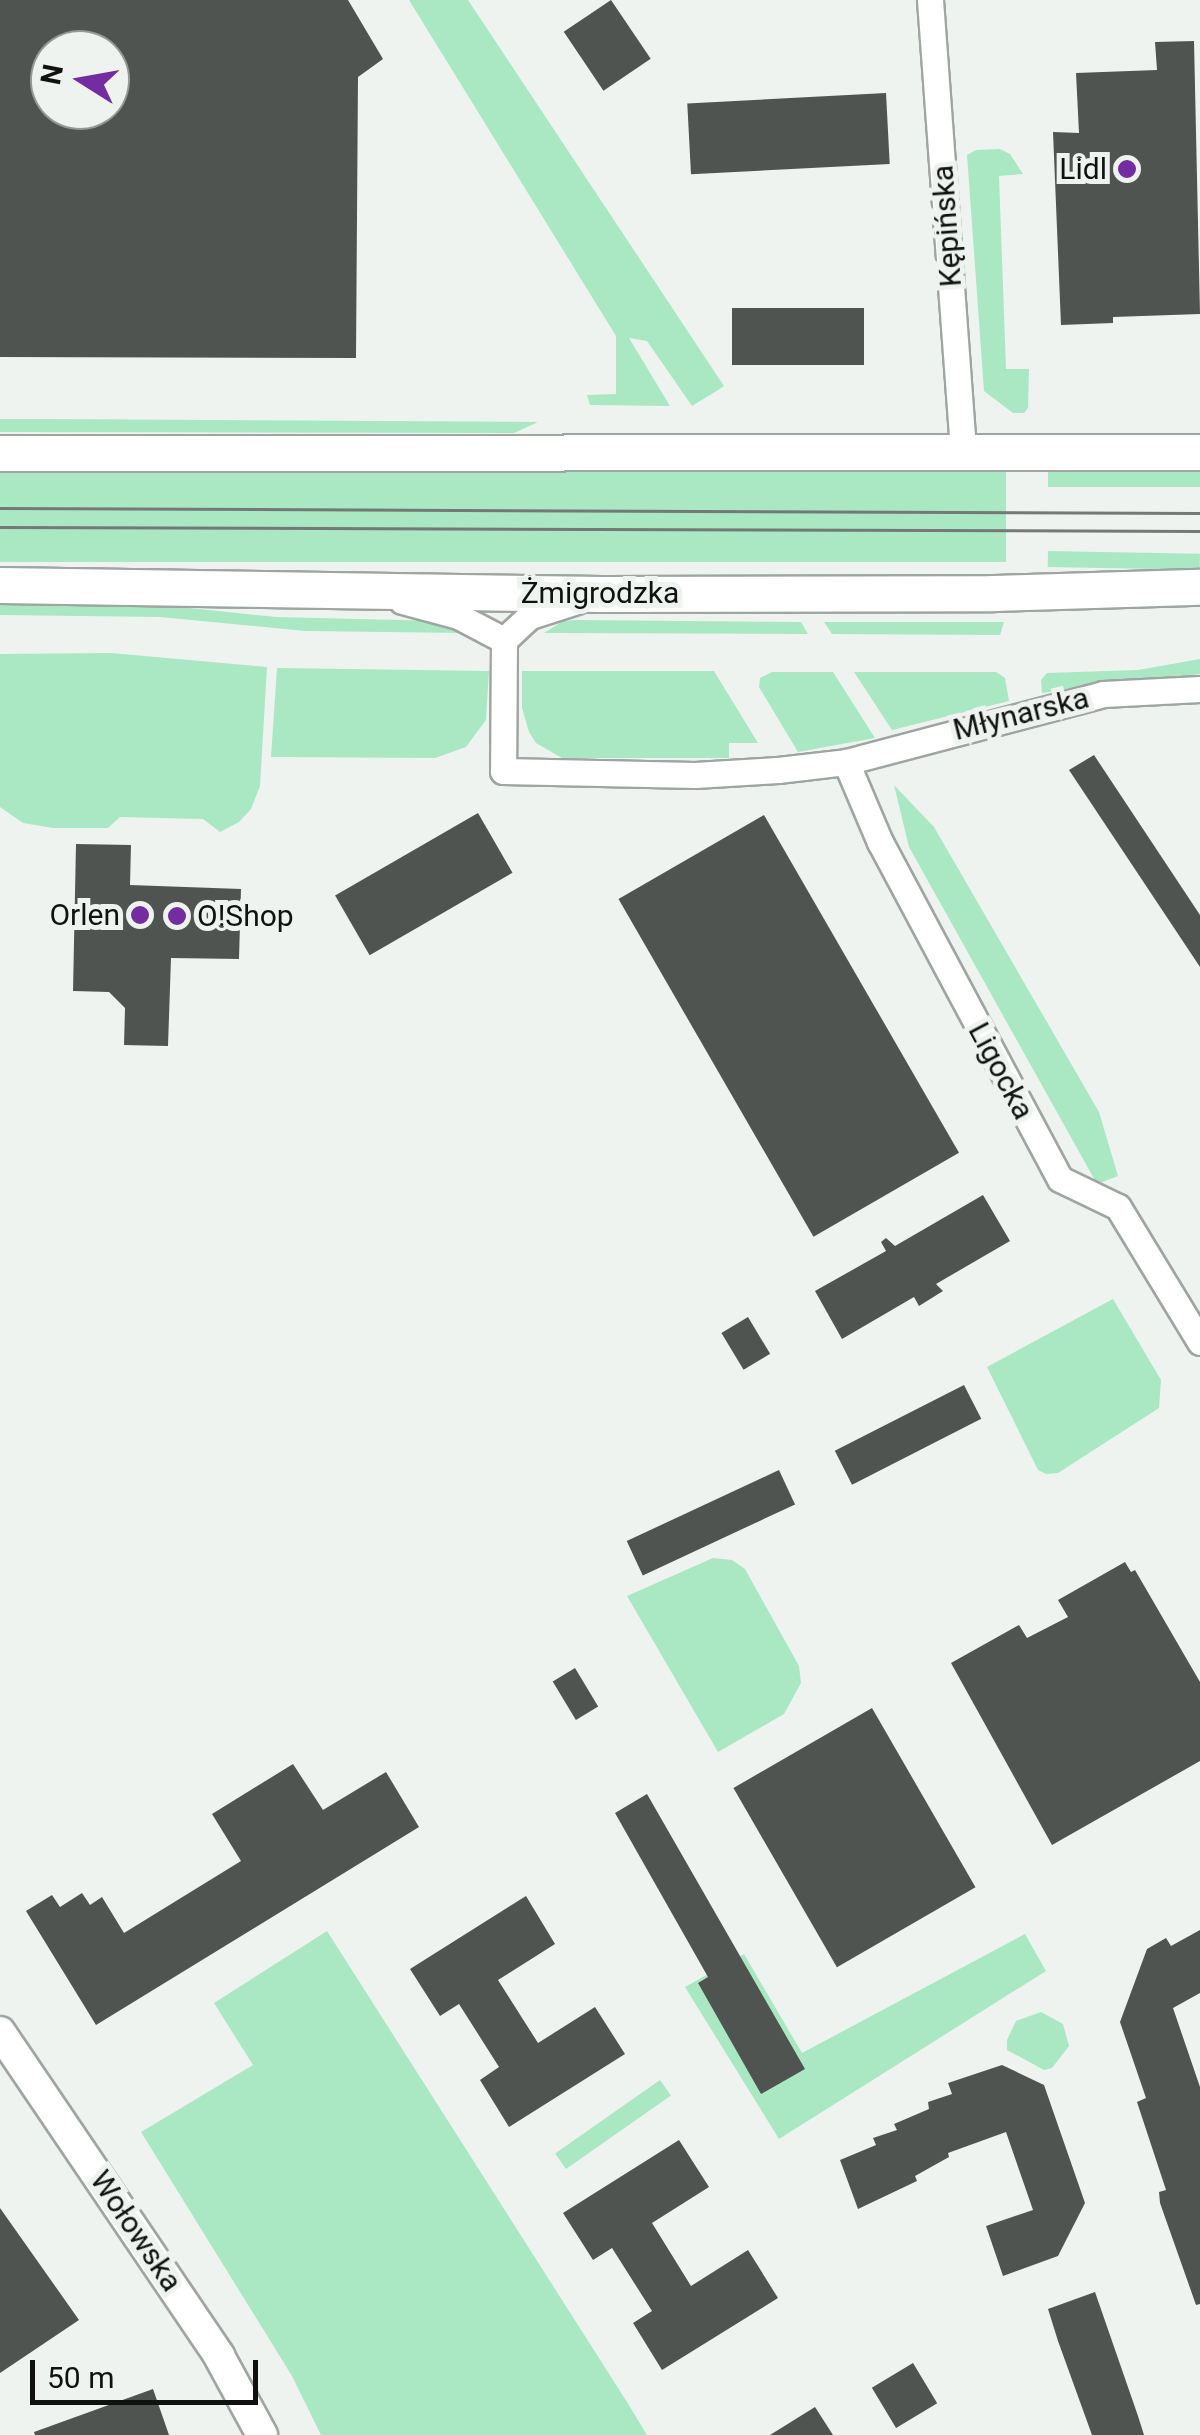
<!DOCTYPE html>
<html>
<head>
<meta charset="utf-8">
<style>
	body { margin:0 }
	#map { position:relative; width:1200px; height:2435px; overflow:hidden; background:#eef3f0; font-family:Roboto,sans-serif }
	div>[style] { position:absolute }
	.green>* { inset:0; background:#a9e8c3; transform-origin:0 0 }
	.building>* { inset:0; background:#4f5450; transform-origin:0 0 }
	.roads { filter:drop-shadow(2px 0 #9fa5a1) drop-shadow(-2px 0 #9fa5a1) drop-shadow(0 2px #9fa5a1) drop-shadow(0 -2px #9fa5a1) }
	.minor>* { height:25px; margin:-12.5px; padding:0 12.5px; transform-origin:12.5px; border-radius:12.5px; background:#fff }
	.tertiary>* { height:30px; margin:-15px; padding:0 15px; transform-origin:15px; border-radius:15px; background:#fff }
	.secondary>* { height:35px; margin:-17.5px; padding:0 17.5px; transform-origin:17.5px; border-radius:17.5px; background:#fff }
	.tram>* { height:2.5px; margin:-1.25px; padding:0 1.25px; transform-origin:1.25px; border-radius:1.25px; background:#757876 }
	.dots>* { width:28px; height:28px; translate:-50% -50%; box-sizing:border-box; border:5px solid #eef3f0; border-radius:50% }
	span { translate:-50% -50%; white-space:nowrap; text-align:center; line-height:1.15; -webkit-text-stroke:10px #eef3f0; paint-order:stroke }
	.poi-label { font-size:30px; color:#101110 }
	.right { translate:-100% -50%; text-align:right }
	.left { translate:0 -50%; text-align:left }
	.street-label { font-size:30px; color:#101110 }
	.north { position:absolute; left:30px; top:30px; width:100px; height:100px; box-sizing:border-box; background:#eef3f0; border:2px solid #959996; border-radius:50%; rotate:281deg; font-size:28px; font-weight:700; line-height:40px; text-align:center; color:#101110 }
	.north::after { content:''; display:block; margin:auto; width:35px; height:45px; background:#732da1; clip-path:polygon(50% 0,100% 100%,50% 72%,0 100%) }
	.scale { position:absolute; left:30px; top:2360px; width:228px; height:45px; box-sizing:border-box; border:5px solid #101110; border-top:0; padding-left:12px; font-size:30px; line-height:35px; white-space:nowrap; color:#101110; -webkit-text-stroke:8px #eef3f0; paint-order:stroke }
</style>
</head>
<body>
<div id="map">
	<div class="green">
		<div style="clip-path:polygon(409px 0,468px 0,724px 386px,718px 390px,692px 406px,647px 341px,629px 338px,670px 406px,590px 405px,587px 395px,616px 394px,616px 336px)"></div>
		<div style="clip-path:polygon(1000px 149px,1010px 154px,1023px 174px,999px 176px,1006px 369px,1029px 369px,1028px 408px,1024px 413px,1013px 413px,984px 391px,967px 155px,976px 150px)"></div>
		<div style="clip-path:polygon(0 419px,48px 419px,538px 422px,514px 433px,0 432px)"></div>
		<div style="left:0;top:469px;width:1006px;height:93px"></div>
		<div style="left:1048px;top:471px;width:152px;height:16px"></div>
		<div style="left:1048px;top:551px;width:152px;height:16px;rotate:1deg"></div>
		<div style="clip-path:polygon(0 603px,161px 605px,276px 617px,442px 621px,466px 633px,305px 631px,160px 617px,0 615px)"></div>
		<div style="clip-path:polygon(575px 620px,801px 622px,808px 634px,544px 633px,563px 621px)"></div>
		<div style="clip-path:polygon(824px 622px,1004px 622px,1000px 635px,832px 634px)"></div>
		<div style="clip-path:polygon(111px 653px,267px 667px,260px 786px,251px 809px,239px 822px,220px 832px,203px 819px,120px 817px,108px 828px,53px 828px,23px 823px,0 807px,0 654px)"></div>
		<div style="clip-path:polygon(1200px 659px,1200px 674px,1042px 693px,1041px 680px,1047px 673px,1138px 670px)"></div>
		<div style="clip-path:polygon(277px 668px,489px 671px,486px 720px,466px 747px,435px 758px,271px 757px)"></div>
		<div style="clip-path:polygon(522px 671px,714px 671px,758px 743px,729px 743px,729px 758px,562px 758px,536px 743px,529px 732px,522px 708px)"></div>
		<div style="clip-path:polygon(772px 672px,833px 672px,875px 738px,798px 752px,759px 687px,760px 678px)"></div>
		<div style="clip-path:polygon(854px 672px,996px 672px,1005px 678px,1009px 701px,892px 730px)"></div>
		<div style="clip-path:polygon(894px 785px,934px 827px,1099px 1112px,1118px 1176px,1097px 1184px,909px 847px)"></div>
		<div style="clip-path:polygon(1113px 1299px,1161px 1380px,1159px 1408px,1058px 1473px,1046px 1474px,1038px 1470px,987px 1367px)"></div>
		<div style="clip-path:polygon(713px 1558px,732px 1560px,745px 1569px,799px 1666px,801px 1683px,784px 1714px,718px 1752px,627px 1596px)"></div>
		<div style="clip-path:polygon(327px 1931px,627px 2402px,647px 2435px,321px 2435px,292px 2376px,141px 2132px,253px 2065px,214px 2003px)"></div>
		<div style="clip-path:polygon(1025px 1934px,1046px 1971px,779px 2139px,685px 1987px,744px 1954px,802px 2053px)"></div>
		<div style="clip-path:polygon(1041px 2012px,1063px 2024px,1069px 2046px,1052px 2068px,1044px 2070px,1007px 2050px,1007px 2040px,1016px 2021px)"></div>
		<div style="left:660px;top:2080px;width:19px;height:128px;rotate:55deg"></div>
	</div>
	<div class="building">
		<div style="clip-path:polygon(evenodd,0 0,348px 0,383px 59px,358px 77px,356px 358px,0 357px,0 0,50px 50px,110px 50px,110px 110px,50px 110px,50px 50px)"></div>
		<div style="left:611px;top:0;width:71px;height:57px;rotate:56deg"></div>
		<div style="clip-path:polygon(1194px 41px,1200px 314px,1113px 317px,1113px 323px,1061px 325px,1053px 132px,1079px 133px,1076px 73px,1157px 70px,1155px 42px)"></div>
		<div style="left:886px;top:93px;width:71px;height:199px;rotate:87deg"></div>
		<div style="left:864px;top:308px;width:57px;height:132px;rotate:90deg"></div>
		<div style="clip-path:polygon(1094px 755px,1200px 915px,1200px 967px,1069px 770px)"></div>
		<div style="left:478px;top:813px;width:69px;height:165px;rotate:60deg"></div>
		<div style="left:764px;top:815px;width:390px;height:168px;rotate:60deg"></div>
		<div style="clip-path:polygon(76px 844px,131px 845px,130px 885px,241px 889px,239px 959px,171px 958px,168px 1046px,124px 1045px,125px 1008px,109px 992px,73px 991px)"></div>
		<div style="clip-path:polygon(983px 1195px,1010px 1241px,936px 1284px,943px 1291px,919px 1306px,914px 1297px,842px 1339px,815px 1291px,886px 1251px,881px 1242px,886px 1238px,895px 1246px)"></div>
		<div style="left:748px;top:1317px;width:43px;height:31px;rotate:59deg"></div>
		<div style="left:964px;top:1385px;width:38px;height:145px;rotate:63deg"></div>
		<div style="left:779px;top:1470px;width:38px;height:168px;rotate:65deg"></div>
		<div style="clip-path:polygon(1125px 1562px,1131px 1572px,1135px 1570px,1200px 1682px,1200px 1761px,1052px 1845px,951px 1663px,1019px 1625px,1027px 1638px,1068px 1617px,1058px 1600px)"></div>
		<div style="left:575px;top:1668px;width:45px;height:26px;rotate:59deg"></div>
		<div style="left:872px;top:1708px;width:207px;height:160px;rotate:60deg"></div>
		<div style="clip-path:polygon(293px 1764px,323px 1810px,386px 1772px,419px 1827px,96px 2025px,26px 1911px,52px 1895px,60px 1907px,82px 1893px,90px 1905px,102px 1897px,124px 1933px,241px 1861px,212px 1814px)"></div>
		<div style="clip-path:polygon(647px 1794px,805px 2069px,761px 2094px,698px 1983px,708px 1977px,615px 1813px)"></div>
		<div style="clip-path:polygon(526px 1896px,555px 1944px,498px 1980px,538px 2043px,595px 2007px,625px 2054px,509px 2127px,480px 2080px,499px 2067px,459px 2004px,440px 2016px,410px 1969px)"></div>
		<div style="clip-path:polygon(1200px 1930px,1200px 1993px,1173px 2008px,1200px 2087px,1200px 2304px,1196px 2305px,1160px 2203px,1159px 2192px,1166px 2190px,1137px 2102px,1146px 2098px,1120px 2022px,1147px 1949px,1166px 1938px,1171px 1946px)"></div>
		<div style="clip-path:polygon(1002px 2065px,1044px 2085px,1085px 2203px,1058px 2256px,1003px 2276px,986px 2226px,1033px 2210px,1006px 2132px,948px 2153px,949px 2157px,915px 2176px,917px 2181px,858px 2209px,840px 2160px,876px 2145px,873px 2138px,897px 2130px,894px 2124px,929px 2109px,928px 2102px,952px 2094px,948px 2083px)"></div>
		<div style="clip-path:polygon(679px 2140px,709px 2187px,652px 2223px,691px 2286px,748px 2250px,778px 2298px,662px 2370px,633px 2323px,652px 2311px,612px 2248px,593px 2260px,563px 2213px)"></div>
		<div style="clip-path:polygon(0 2208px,79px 2320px,0 2373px)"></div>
		<div style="clip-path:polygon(1095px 2292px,1138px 2416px,1144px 2435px,1092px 2435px,1058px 2341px,1048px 2309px)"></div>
		<div style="left:913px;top:2363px;width:47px;height:48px;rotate:59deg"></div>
		<div style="clip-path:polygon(153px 2389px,169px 2435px,35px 2435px,34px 2432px)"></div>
		<div style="clip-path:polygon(815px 2407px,833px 2435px,770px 2435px)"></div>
	</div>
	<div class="roads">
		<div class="minor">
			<div style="left:930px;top:0;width:452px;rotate:85.8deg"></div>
			<div style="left:402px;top:601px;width:58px;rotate:15deg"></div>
			<div style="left:458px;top:616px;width:52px;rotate:27.6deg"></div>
			<div style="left:504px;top:640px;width:131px;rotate:90.4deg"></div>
			<div style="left:503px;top:771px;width:192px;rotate:1.2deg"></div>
			<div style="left:695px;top:775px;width:83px;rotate:-3.4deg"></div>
			<div style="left:778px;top:770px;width:68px;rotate:-6.7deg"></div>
			<div style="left:846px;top:762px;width:266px;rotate:-14.8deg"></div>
			<div style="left:1103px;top:694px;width:97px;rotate:-3deg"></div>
			<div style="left:504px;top:640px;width:35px;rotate:-43deg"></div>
			<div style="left:530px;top:616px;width:49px;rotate:-17.7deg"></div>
			<div style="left:846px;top:762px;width:87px;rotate:67deg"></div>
			<div style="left:880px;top:842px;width:382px;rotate:61.9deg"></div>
			<div style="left:1060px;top:1179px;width:64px;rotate:25.8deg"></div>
			<div style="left:1118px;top:1207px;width:158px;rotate:58.7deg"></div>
		</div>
		<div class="tertiary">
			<div style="left:0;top:2032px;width:391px;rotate:55.9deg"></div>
			<div style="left:219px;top:2356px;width:90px;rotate:61.4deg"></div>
		</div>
		<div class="secondary">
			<div style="left:0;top:453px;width:1200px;rotate:-0.05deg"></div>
			<div style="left:0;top:585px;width:602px;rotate:0.86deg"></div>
			<div style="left:602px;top:594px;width:391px;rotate:-0.1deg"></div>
			<div style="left:993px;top:593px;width:207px;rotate:-1.7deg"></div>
		</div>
	</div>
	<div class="tram">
		<div style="left:0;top:508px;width:1200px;rotate:0.24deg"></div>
		<div style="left:0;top:527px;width:1200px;rotate:0.19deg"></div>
	</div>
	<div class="dots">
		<div style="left:1127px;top:169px;background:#732da1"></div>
		<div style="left:140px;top:915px;background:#732da1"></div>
		<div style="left:177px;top:916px;background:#732da1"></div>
	</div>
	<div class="poi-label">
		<span class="right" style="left:1107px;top:169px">Lidl</span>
		<span class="right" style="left:120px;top:915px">Orlen</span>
		<span class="left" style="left:197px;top:916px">O!Shop</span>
	</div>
	<div class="street-label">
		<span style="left:947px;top:226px;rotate:-94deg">Kępińska</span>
		<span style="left:600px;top:593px">Żmigrodzka</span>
		<span style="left:1021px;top:714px;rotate:-14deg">Młynarska</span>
		<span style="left:1001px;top:1071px;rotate:62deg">Ligocka</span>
		<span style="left:136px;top:2231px;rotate:56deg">Wołowska</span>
	</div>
	<div class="north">N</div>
	<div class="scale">50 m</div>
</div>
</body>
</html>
